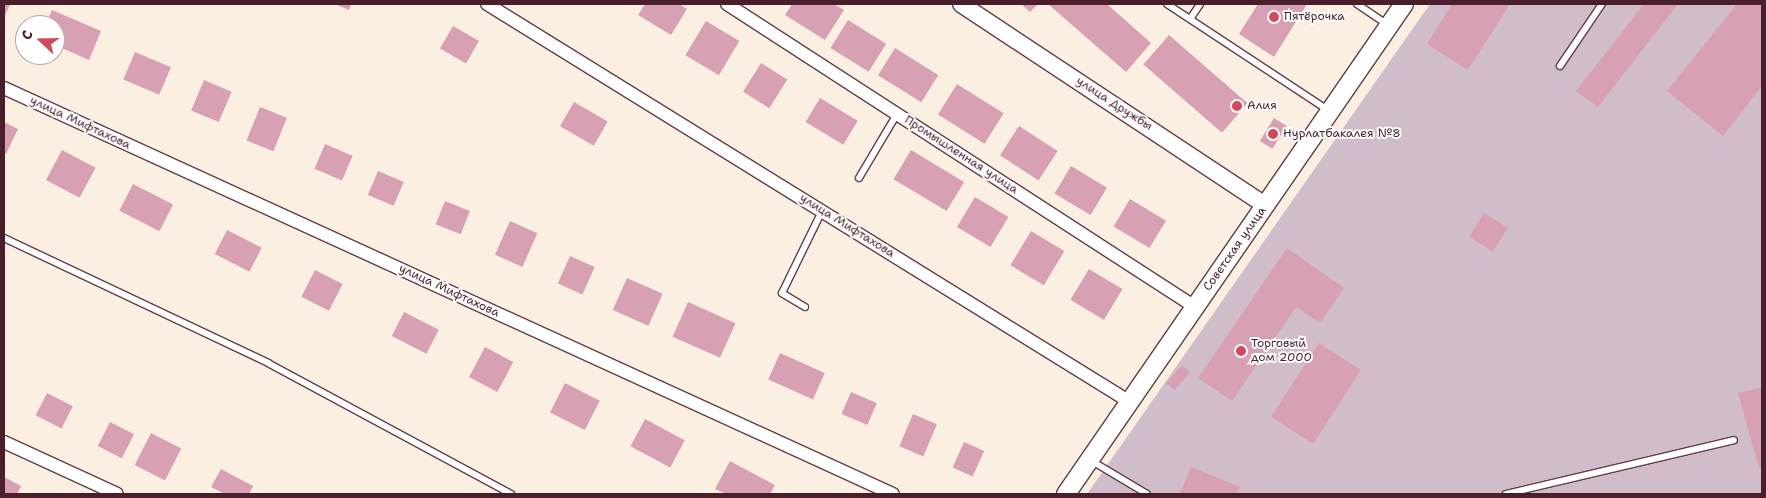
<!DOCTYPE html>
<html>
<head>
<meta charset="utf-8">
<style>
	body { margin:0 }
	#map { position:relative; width:1766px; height:498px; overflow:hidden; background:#faefe1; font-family:"Shantell Sans",sans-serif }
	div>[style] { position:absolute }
	.industrial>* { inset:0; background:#d1bdc9 }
	.building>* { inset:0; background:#d8a0b3; transform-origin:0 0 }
	.roads { filter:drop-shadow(1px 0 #643e46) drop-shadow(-1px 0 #643e46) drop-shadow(0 1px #643e46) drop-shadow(0 -1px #643e46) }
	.service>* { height:6px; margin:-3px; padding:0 3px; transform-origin:3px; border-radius:3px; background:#fff }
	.minor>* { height:12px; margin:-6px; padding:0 6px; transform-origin:6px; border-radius:6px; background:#fff }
	.tertiary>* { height:16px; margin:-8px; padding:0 8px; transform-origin:8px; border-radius:8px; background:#fff }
	.secondary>* { height:18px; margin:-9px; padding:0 9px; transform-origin:9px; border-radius:9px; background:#fff }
	.dots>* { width:14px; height:14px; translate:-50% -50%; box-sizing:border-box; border:2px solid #fff; border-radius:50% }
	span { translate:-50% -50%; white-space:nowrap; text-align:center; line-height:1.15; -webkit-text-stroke:4px #fff; paint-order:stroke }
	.poi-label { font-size:12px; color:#4a1f2b }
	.left { translate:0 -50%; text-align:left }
	.street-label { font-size:12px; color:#4a1f2b }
	.frame { position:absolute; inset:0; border:5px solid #4a1f2b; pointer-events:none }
	.north { position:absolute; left:15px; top:15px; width:50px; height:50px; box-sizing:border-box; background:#fff; border:1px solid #b7a5aa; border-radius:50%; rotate:291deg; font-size:14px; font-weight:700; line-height:20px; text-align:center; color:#4a1f2b }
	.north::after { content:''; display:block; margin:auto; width:18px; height:22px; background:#d1495b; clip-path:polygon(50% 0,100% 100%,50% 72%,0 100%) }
</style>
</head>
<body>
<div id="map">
	<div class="industrial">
		<div style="clip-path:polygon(1430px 4px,1762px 4px,1762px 494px,1087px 494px)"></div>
	</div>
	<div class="building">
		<div style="clip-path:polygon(4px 4px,10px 4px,4px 18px)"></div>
		<div style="clip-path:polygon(335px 4px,351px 4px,349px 10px)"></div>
		<div style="clip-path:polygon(645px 4px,679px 4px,687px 9px,671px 35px,638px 15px)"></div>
		<div style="clip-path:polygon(792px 4px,834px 4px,844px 10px,825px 40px,785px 15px)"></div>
		<div style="clip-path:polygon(1021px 4px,1038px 4px,1030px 12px)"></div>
		<div style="clip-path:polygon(1048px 4px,1107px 4px,1151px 43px,1126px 72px)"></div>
		<div style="clip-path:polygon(1258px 4px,1307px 4px,1274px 57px,1239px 34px)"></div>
		<div style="clip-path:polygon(1452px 4px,1510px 4px,1468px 70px,1427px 44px)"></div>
		<div style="clip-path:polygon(1644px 4px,1678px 4px,1598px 107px,1576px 91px)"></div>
		<div style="clip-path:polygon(1737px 4px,1762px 4px,1762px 86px,1723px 136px,1667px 91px)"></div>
		<div style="clip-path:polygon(52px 10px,101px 31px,89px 60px,55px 45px,55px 25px,45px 25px)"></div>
		<div style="left:848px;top:20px;width:45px;height:33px;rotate:32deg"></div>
		<div style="left:706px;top:21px;width:39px;height:40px;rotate:31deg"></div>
		<div style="left:453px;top:26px;width:30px;height:26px;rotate:30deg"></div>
		<div style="left:1169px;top:35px;width:104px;height:39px;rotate:41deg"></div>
		<div style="left:895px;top:48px;width:51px;height:32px;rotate:32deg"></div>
		<div style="left:135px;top:52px;width:39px;height:30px;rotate:23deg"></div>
		<div style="left:761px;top:63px;width:31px;height:34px;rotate:32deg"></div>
		<div style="left:204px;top:80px;width:30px;height:33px;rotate:23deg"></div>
		<div style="left:957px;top:84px;width:55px;height:36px;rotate:32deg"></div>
		<div style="left:820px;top:98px;width:44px;height:28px;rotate:31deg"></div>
		<div style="left:574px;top:102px;width:39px;height:28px;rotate:30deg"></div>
		<div style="left:260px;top:107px;width:29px;height:36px;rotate:22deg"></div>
		<div style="left:1274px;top:118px;width:15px;height:27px;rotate:32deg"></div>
		<div style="clip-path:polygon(4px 122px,18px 129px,6px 154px,4px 153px)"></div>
		<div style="left:1019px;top:126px;width:46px;height:35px;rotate:33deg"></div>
		<div style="left:325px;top:144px;width:30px;height:27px;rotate:23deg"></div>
		<div style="left:62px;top:150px;width:38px;height:34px;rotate:28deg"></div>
		<div style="left:911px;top:150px;width:62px;height:34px;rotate:31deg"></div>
		<div style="left:1071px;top:166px;width:42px;height:32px;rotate:31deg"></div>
		<div style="left:378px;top:171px;width:28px;height:26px;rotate:23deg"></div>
		<div style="left:133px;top:184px;width:45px;height:30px;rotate:27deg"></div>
		<div style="left:975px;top:197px;width:39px;height:35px;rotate:31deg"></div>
		<div style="left:1130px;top:199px;width:42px;height:32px;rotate:31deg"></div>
		<div style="left:445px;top:201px;width:27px;height:25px;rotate:22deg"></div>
		<div style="left:1484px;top:213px;width:28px;height:28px;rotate:32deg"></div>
		<div style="left:510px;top:221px;width:30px;height:37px;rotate:24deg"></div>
		<div style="left:227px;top:230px;width:39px;height:27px;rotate:27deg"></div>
		<div style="left:1031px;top:231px;width:39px;height:40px;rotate:31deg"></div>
		<div style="clip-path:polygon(1287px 248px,1344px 288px,1320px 323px,1296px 307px,1232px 401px,1198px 378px)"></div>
		<div style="left:570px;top:256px;width:27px;height:30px;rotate:24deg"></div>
		<div style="left:1089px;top:269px;width:39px;height:36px;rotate:31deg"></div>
		<div style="left:315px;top:270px;width:31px;height:30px;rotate:27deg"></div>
		<div style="left:627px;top:278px;width:39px;height:35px;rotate:24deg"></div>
		<div style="left:688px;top:302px;width:52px;height:38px;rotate:24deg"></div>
		<div style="left:404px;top:312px;width:39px;height:27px;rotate:27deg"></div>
		<div style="left:1319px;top:343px;width:50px;height:88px;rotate:33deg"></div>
		<div style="left:485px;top:347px;width:32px;height:34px;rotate:28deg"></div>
		<div style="left:780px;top:353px;width:49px;height:29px;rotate:24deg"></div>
		<div style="left:1182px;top:365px;width:11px;height:24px;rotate:41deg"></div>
		<div style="left:565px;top:383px;width:39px;height:33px;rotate:27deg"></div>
		<div style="clip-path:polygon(1762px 387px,1762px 468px,1759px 468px,1738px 393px)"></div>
		<div style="left:851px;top:392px;width:28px;height:24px;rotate:23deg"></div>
		<div style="left:47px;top:393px;width:29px;height:25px;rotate:27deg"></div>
		<div style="left:913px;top:414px;width:26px;height:35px;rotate:23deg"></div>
		<div style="left:645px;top:419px;width:45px;height:31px;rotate:28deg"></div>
		<div style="left:110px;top:422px;width:27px;height:27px;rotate:27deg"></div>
		<div style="left:151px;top:433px;width:34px;height:36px;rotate:27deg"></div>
		<div style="left:964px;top:442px;width:22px;height:28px;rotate:24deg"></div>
		<div style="clip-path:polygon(730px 461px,775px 485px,770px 494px,726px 494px,715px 489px)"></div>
		<div style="clip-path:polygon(1191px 467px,1240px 487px,1237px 494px,1180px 494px)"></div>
		<div style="clip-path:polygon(221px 469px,253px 486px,249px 494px,225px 494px,211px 487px)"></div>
		<div style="clip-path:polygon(4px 477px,21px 486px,17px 494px,4px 494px)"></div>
	</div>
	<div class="roads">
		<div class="service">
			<div style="left:1167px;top:4px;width:194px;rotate:33.4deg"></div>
			<div style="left:1357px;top:4px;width:37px;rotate:34deg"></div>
			<div style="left:1190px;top:19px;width:18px;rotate:-56deg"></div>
			<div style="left:1560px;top:66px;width:75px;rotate:-55.9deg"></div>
			<div style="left:859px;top:178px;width:74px;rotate:-59.3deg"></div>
			<div style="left:4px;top:238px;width:292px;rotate:25.3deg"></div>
			<div style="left:268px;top:363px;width:276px;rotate:28.3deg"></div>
			<div style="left:805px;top:307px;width:27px;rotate:-149deg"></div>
			<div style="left:782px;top:293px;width:91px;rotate:-64deg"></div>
			<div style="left:1090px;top:460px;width:66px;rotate:30.8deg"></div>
			<div style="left:1506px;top:494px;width:234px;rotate:-13.3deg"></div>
		</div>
		<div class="minor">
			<div style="left:487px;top:4px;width:756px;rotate:31.76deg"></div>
			<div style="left:727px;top:4px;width:558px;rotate:32.92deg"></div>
			<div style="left:4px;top:88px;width:977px;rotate:24.55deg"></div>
			<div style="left:4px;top:442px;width:124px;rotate:24.7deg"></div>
		</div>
		<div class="tertiary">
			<div style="left:961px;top:4px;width:364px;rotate:33.5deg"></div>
		</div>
		<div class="secondary">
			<div style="left:1066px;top:494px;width:595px;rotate:-55.4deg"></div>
		</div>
	</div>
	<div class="dots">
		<div style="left:1274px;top:17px;background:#d1495b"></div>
		<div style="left:1237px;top:106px;background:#d1495b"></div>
		<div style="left:1273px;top:134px;background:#d1495b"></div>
		<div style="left:1241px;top:351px;background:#d1495b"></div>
	</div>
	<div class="poi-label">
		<span class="left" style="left:1284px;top:17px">Пятёрочка</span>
		<span class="left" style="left:1247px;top:106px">Алия</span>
		<span class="left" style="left:1283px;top:134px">Нурлатбакалея №8</span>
		<span class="left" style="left:1251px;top:351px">Торговый<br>дом 2000</span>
	</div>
	<div class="street-label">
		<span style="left:1114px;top:104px;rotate:33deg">улица Дружбы</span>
		<span style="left:80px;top:123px;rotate:25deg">улица Мифтахова</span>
		<span style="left:961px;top:155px;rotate:33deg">Промышленная улица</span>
		<span style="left:847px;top:226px;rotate:32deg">улица Мифтахова</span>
		<span style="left:1235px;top:249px;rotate:-55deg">Советская улица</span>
		<span style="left:449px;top:291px;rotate:25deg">улица Мифтахова</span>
	</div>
	<div class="frame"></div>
	<div class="north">С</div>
</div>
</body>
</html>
